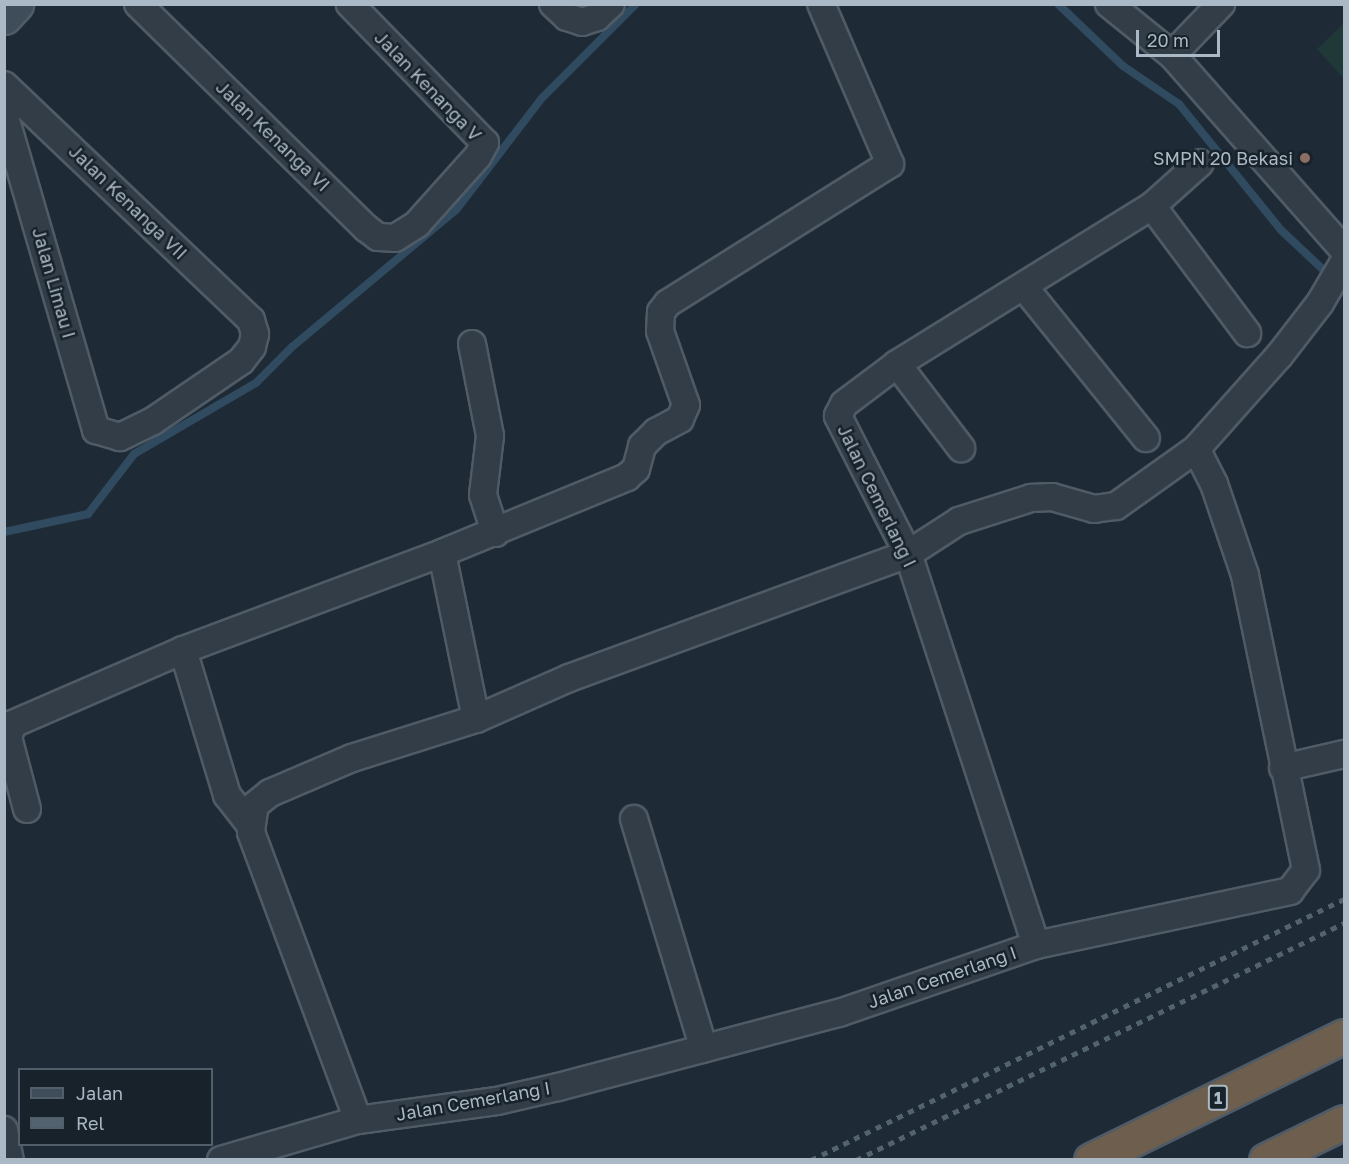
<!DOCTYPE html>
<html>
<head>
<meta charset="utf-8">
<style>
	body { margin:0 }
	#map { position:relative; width:1349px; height:1164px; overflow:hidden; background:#1e2b37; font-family:"Golos Text",sans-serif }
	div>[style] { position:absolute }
	.green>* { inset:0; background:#203838 }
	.stream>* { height:8px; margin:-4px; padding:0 4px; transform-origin:4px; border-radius:4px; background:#304a5f }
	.roads { filter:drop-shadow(2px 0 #4f5b66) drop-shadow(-2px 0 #4f5b66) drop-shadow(0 2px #4f5b66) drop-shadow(0 -2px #4f5b66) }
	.street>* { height:26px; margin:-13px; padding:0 13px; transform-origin:13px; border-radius:13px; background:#323d47 }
	.secondary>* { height:33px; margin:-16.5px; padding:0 16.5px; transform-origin:16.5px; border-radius:16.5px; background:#3f4d5b }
	.highway>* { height:33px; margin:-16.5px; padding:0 16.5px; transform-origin:16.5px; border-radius:16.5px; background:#6e5e4e }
	.rail>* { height:4.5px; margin-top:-2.25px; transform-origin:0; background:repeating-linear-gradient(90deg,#53626f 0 6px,transparent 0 12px) }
	.dots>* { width:16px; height:16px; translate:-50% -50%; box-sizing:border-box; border:3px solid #17222b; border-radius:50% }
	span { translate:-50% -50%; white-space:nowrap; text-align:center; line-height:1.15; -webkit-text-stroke:5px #17222b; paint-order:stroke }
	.shield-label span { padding:2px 4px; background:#17222b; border:2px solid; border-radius:4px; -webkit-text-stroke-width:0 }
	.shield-label { font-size:16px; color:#abb8c5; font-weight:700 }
	.street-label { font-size:18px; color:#abb8c5 }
	.poi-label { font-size:18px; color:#abb8c5 }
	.right { translate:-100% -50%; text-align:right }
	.frame { position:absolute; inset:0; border:6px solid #abb8c5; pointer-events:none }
	.legend { position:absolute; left:18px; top:1068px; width:195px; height:78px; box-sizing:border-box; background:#17222b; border:2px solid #525e69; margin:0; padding:8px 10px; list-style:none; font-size:18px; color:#abb8c5 }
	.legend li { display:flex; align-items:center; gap:12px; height:30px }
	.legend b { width:30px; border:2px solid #525e69 }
	.scale { position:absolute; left:1136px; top:30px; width:84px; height:27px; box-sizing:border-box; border:3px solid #abb8c5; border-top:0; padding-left:8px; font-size:18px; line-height:21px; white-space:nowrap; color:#abb8c5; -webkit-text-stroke:4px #17222b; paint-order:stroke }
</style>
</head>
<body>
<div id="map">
	<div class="green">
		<div style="clip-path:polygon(1344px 23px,1344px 79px,1317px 49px)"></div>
	</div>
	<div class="stream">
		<div style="left:1058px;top:4px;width:90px;rotate:43.6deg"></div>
		<div style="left:1123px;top:66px;width:68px;rotate:34.2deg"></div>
		<div style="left:1179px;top:104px;width:162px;rotate:51deg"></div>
		<div style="left:1281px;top:230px;width:70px;rotate:43.3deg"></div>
		<div style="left:4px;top:532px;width:86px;rotate:-12.1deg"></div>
		<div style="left:88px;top:514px;width:76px;rotate:-52.5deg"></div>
		<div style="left:134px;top:454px;width:141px;rotate:-30.2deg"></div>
		<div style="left:256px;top:383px;width:51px;rotate:-45deg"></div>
		<div style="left:292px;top:347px;width:214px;rotate:-39.9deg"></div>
		<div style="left:456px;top:210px;width:141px;rotate:-52.5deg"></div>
		<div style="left:542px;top:98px;width:133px;rotate:-45deg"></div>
	</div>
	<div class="roads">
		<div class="street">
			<div style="left:138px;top:4px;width:320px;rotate:44.5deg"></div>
			<div style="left:366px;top:228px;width:15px;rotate:37deg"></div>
			<div style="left:378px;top:237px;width:17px;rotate:3deg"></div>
			<div style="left:395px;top:238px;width:26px;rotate:-32deg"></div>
			<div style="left:417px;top:224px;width:91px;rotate:-48.1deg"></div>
			<div style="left:478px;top:156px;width:15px;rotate:-62deg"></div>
			<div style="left:485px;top:143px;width:194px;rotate:-134.2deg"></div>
			<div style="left:553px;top:4px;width:19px;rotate:43deg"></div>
			<div style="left:567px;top:17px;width:16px;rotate:18deg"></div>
			<div style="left:582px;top:22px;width:16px;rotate:-18deg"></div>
			<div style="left:597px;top:17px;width:19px;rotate:-43deg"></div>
			<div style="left:1109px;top:4px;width:81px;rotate:39deg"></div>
			<div style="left:1172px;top:55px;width:260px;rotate:48.6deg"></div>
			<div style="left:1172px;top:55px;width:71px;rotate:-46.1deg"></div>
			<div style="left:4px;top:85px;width:341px;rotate:43.6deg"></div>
			<div style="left:251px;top:320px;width:15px;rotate:74deg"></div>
			<div style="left:255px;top:334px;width:13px;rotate:103deg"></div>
			<div style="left:252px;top:347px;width:18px;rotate:128deg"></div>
			<div style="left:241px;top:361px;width:107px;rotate:145.7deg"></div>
			<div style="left:153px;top:421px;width:37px;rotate:154deg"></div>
			<div style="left:120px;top:437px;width:25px;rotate:-164deg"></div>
			<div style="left:96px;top:430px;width:330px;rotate:-106.2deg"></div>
			<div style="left:1152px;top:206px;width:159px;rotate:53.2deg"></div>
			<div style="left:1024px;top:287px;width:194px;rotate:51.1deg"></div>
			<div style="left:472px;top:344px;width:94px;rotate:78.9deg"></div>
			<div style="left:490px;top:436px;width:59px;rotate:96.8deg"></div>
			<div style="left:483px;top:495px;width:40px;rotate:72deg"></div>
			<div style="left:897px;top:364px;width:106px;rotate:52.7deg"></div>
			<div style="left:183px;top:650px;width:152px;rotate:73.1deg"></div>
			<div style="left:227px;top:795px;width:37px;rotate:52deg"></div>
			<div style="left:476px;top:719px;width:169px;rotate:-101.6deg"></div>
			<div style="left:442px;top:553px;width:200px;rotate:-22.3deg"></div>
			<div style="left:627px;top:477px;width:12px;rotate:-42deg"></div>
			<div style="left:636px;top:469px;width:24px;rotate:-75deg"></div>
			<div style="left:642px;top:446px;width:20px;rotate:-45deg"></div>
			<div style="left:656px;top:432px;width:27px;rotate:-28deg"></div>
			<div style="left:680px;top:419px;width:15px;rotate:-67deg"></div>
			<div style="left:686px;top:405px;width:78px;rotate:-109.4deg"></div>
			<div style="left:660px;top:331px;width:19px;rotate:-87deg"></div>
			<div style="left:661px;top:312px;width:11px;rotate:-52deg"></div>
			<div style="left:668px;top:303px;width:262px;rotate:-32.1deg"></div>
			<div style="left:890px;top:164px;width:174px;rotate:-113.3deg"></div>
			<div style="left:1283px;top:768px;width:63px;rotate:-12.9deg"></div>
			<div style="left:27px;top:809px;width:74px;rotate:-104.8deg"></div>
			<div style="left:8px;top:737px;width:14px;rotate:-69deg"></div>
			<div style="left:13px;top:724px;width:185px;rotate:-23.5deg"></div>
			<div style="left:183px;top:650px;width:277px;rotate:-20.5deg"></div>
			<div style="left:634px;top:819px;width:240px;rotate:73.1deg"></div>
			<div style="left:1036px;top:945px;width:411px;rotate:-108.1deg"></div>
			<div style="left:908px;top:554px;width:155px;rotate:-116.9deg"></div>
			<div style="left:838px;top:416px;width:13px;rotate:-63deg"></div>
			<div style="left:844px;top:404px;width:66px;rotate:-37deg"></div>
			<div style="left:897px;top:364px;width:300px;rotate:-31.8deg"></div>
			<div style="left:1152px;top:206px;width:64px;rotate:-41.9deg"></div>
			<div style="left:358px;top:1120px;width:307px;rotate:-110.4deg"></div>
			<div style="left:251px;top:832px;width:27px;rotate:-82deg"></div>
			<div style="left:255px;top:805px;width:19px;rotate:-39deg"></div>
			<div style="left:270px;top:793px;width:89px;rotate:-23.1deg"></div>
			<div style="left:352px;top:758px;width:130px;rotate:-17.5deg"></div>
			<div style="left:476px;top:719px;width:102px;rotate:-23.8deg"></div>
			<div style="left:569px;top:678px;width:361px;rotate:-20.1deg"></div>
			<div style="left:908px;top:554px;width:61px;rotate:-32.9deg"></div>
			<div style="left:959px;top:521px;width:76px;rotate:-17.7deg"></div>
			<div style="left:1031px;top:498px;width:21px;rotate:-3deg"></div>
			<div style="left:1052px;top:497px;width:44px;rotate:15.9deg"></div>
			<div style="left:1094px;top:509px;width:22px;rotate:-8deg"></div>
			<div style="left:1116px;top:506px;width:98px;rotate:-35.5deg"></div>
			<div style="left:4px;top:1130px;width:31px;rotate:79deg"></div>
			<div style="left:221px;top:1160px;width:143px;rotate:-16.3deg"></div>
			<div style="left:358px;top:1120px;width:140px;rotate:-7.8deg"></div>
			<div style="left:497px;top:1101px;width:63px;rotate:-12.9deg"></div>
			<div style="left:558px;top:1087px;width:291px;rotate:-14.8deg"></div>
			<div style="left:839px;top:1013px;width:208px;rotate:-19deg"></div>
			<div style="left:1036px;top:945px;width:260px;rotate:-12deg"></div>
			<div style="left:1290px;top:891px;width:26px;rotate:-53deg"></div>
			<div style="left:1306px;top:870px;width:301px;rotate:-101.7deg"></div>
			<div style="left:1245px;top:575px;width:96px;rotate:-108.8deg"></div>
			<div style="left:1214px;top:484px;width:39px;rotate:-117deg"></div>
			<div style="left:1196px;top:449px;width:125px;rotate:-48.3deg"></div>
			<div style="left:1279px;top:356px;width:67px;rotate:-52.3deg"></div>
			<div style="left:1320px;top:303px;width:48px;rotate:-59.7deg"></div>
		</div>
		<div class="secondary">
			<div style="left:4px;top:17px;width:18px;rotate:-47deg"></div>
		</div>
		<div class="highway">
			<div style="left:1091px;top:1160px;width:282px;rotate:-26.1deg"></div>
			<div style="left:1266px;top:1160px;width:87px;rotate:-26deg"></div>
		</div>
	</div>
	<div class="rail">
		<div style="left:811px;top:1160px;width:593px;rotate:-26.09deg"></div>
		<div style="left:856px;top:1160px;width:543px;rotate:-25.9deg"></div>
	</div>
	<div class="dots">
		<div style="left:1305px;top:158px;background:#8d6e63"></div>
	</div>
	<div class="shield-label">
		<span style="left:1218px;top:1098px">1</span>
	</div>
	<div class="street-label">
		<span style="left:428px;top:86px;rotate:46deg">Jalan Kenanga V</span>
		<span style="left:273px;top:136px;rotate:44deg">Jalan Kenanga VI</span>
		<span style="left:128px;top:202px;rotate:44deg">Jalan Kenanga VII</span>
		<span style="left:54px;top:283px;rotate:74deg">Jalan Limau I</span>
		<span style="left:877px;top:496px;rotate:64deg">Jalan Cemerlang I</span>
		<span style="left:942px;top:977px;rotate:-19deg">Jalan Cemerlang I</span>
		<span style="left:473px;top:1101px;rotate:-10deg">Jalan Cemerlang I</span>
	</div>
	<div class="poi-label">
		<span class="right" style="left:1293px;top:158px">SMPN 20 Bekasi</span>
	</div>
	<div class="frame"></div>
	<ul class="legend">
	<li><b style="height:8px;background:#3f4d5b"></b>Jalan</li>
	<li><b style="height:8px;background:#53626f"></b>Rel</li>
	</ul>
	<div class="scale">20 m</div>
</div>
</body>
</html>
